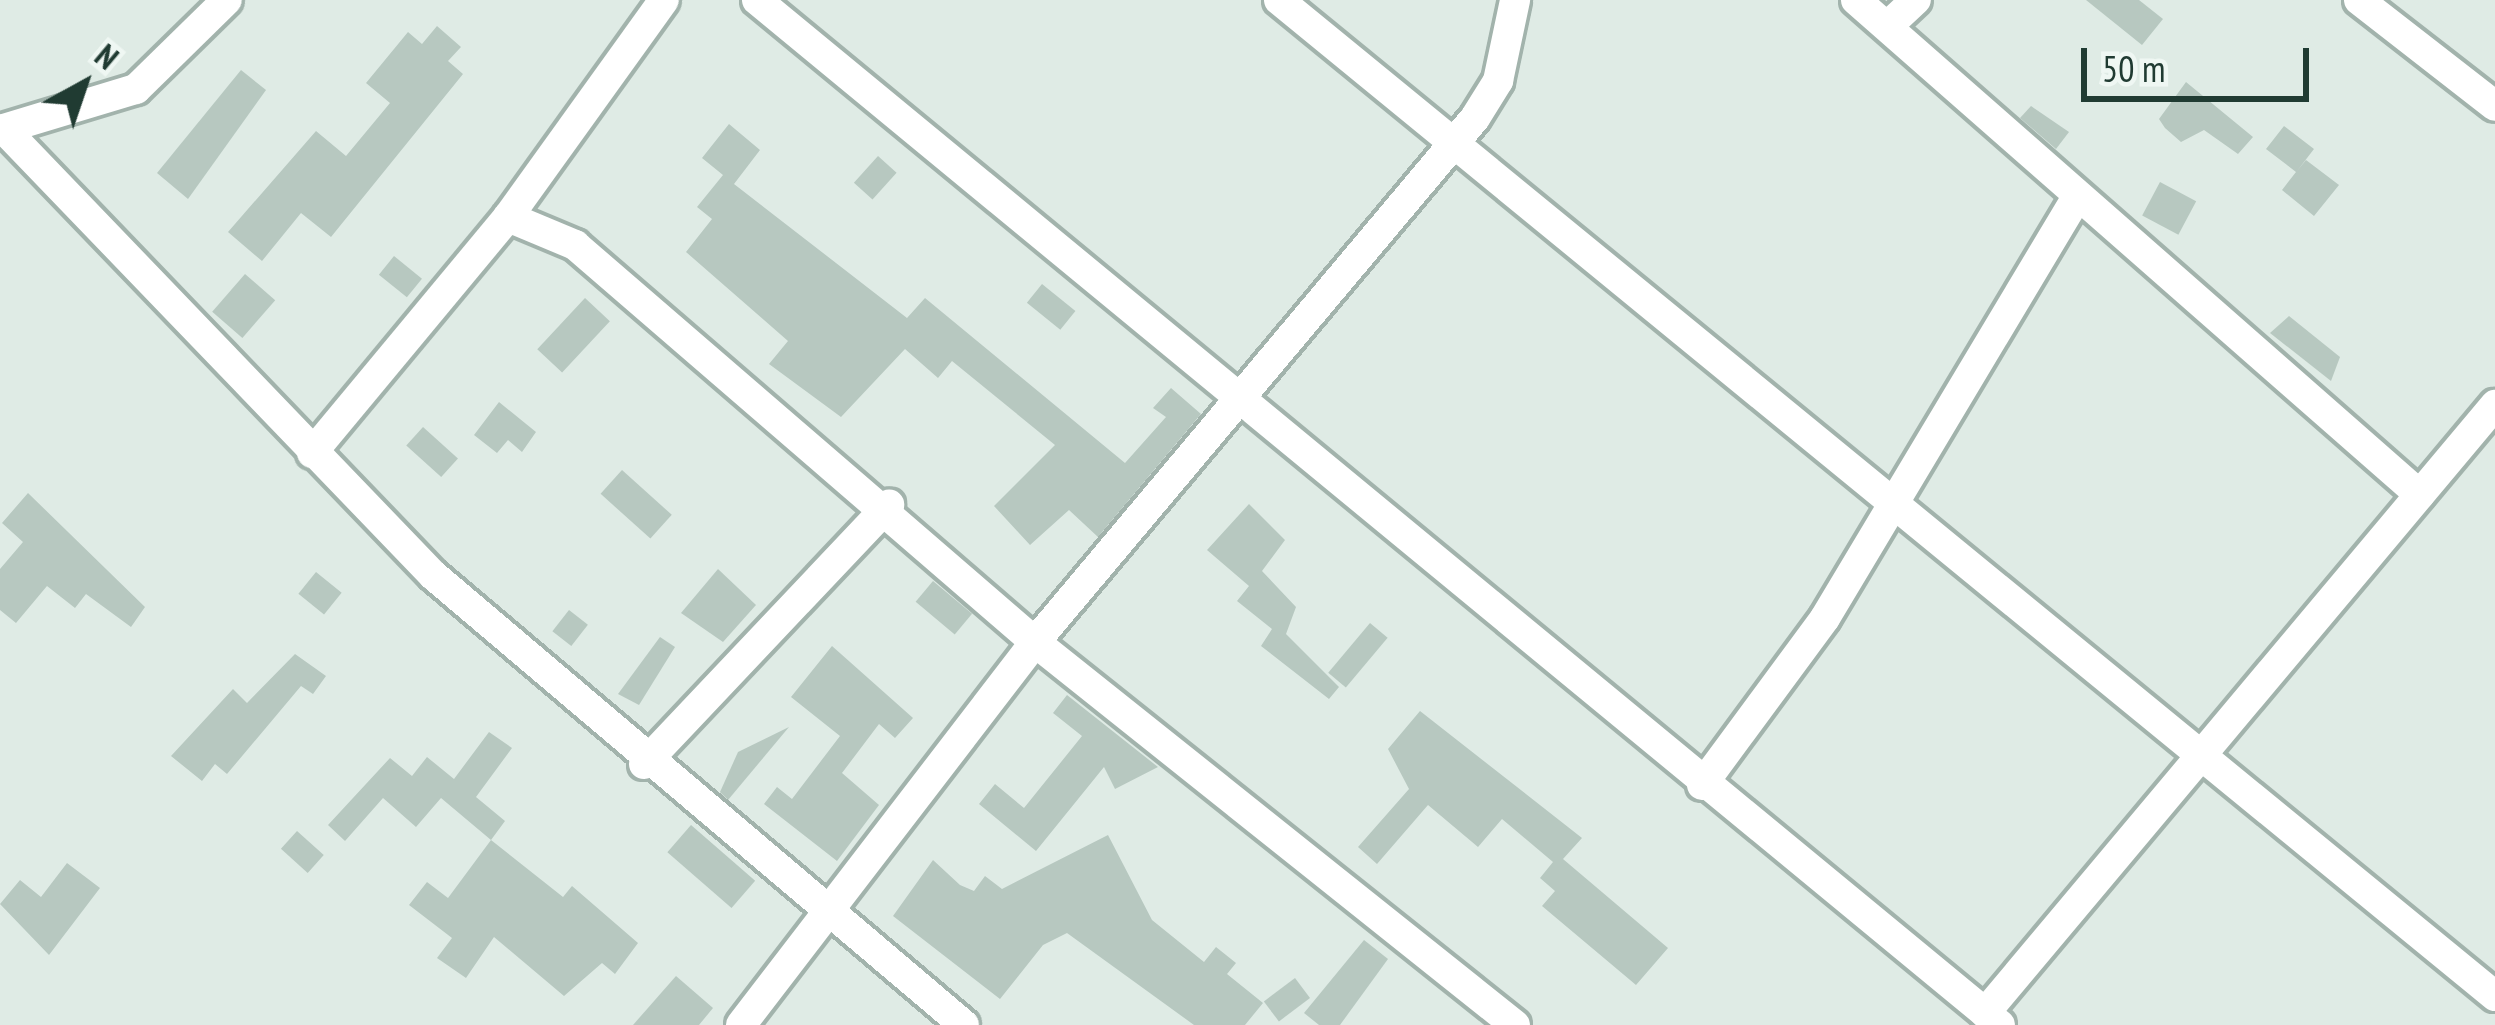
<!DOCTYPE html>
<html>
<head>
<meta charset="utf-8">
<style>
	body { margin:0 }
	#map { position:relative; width:2495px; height:1025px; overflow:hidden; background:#dfebe5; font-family:"PT Sans Narrow",sans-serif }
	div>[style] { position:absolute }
	.building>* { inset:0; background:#b7c8c0; transform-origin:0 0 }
	.roads { filter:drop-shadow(3px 0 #a2b3ac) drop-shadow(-3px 0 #a2b3ac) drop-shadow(0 3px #a2b3ac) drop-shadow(0 -3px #a2b3ac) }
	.minor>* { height:30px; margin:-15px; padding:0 15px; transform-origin:15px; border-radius:15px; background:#fff }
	span { translate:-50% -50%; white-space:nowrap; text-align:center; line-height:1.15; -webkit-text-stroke:10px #eff7f3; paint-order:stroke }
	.north { position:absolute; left:24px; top:24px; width:120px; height:120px; -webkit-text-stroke:9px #eff7f3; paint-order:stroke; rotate:40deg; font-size:33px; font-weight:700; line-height:48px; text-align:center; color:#203b32 }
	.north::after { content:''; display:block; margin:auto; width:42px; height:54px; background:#203b32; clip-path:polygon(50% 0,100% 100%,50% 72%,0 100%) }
	.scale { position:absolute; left:2081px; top:48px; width:228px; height:54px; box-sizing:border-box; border:6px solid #203b32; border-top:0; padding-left:15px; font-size:36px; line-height:42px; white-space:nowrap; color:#203b32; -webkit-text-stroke:9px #eff7f3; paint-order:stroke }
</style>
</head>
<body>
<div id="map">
	<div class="building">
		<div style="clip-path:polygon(2086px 0,2139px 0,2163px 19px,2142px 45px)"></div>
		<div style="clip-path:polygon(437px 26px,461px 47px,448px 61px,463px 74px,331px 237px,301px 213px,262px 261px,228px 232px,316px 131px,346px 156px,390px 103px,366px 83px,408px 32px,422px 44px)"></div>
		<div style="clip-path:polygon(241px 70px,266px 90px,188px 199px,157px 173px)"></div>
		<div style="clip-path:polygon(2186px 82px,2253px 137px,2238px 154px,2204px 130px,2181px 142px,2165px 128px,2159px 119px)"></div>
		<div style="clip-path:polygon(2031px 106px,2069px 132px,2056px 149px,2020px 118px)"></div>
		<div style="clip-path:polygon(729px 124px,760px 150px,734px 184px,907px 318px,925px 298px,1125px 463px,1166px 417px,1153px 408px,1171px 388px,1201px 414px,1098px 537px,1069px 510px,1030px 545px,994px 506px,1055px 445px,952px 361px,938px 378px,905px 349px,841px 417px,769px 364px,788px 341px,686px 252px,712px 219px,697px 207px,723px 175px,702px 158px)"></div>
		<div style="clip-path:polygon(2284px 126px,2314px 149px,2297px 171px,2306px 160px,2339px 185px,2314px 216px,2282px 190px,2296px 172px,2266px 149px)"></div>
		<div style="left:878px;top:156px;width:25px;height:36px;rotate:42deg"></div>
		<div style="left:2160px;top:182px;width:41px;height:38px;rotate:28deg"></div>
		<div style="left:394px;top:256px;width:36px;height:24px;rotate:39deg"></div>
		<div style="left:245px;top:274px;width:40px;height:50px;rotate:41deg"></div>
		<div style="left:1042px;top:284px;width:43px;height:24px;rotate:39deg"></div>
		<div style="left:585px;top:298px;width:34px;height:70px;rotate:43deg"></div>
		<div style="clip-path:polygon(2289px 316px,2340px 357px,2331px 381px,2270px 333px)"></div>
		<div style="clip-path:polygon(499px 402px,536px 432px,522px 452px,508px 440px,497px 453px,474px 435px)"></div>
		<div style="left:423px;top:427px;width:47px;height:25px;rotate:42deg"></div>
		<div style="left:622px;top:470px;width:67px;height:32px;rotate:42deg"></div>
		<div style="clip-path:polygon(28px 493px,145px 607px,131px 627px,86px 594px,75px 608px,47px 586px,16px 623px,0 610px,0 569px,23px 542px,2px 523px)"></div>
		<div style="clip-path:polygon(1249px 504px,1285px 540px,1262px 571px,1296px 607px,1286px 634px,1339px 687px,1329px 699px,1261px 646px,1272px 629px,1237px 601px,1249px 586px,1207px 550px)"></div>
		<div style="clip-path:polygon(718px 569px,756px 605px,723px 642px,681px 613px)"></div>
		<div style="left:316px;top:572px;width:33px;height:28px;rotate:39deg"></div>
		<div style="left:933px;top:581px;width:51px;height:27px;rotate:40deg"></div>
		<div style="left:569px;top:610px;width:24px;height:27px;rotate:38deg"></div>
		<div style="left:1370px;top:623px;width:23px;height:65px;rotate:40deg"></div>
		<div style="clip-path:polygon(660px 637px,675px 647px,639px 705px,618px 694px)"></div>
		<div style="clip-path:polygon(832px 646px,913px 718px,895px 738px,879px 724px,842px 773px,879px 805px,837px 861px,764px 804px,777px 787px,792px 799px,840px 736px,791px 697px)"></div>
		<div style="clip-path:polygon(295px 654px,326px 676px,313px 694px,301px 686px,227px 774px,215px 764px,202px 781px,171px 756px,233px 689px,247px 703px)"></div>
		<div style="clip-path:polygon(1067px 695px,1158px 767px,1115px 789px,1104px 767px,1036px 851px,979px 804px,995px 784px,1024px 808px,1082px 736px,1053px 713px)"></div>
		<div style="clip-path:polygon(1420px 711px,1582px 838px,1563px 859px,1668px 948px,1636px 985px,1542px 906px,1555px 891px,1540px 878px,1553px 862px,1502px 819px,1478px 847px,1428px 805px,1377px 864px,1358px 847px,1409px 789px,1388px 749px)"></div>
		<div style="clip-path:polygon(789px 727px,728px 800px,720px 792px,738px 752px)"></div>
		<div style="clip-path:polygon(489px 732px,512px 748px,476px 797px,505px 821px,491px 840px,441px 798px,416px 827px,383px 798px,345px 841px,328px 825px,390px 758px,412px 776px,427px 757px,454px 779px)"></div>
		<div style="left:691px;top:825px;width:85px;height:36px;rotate:41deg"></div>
		<div style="left:297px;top:831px;width:36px;height:24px;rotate:42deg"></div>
		<div style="clip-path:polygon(1108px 835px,1152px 920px,1204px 962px,1216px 947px,1236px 963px,1227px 974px,1263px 1003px,1245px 1025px,1194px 1025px,1067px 933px,1043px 945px,1000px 999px,893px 916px,933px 860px,960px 885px,974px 891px,985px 876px,1002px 889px)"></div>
		<div style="clip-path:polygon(491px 840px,563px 897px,572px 886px,638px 943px,615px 974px,602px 963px,564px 996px,494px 937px,466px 978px,437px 958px,452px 938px,409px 905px,427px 882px,448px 898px)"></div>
		<div style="clip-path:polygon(67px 863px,100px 888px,49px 955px,0 904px,20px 880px,41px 897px)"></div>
		<div style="clip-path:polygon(1364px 940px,1388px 959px,1340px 1025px,1319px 1025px,1304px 1013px)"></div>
		<div style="clip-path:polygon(676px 976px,713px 1008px,699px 1025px,633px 1025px)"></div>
		<div style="left:1295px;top:978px;width:25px;height:39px;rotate:53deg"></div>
	</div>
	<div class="roads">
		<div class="minor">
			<div style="left:757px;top:0;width:1611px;rotate:39.51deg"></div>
			<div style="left:1279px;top:0;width:1572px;rotate:39.32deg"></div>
			<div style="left:1856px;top:0;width:750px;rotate:41.27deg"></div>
			<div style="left:2359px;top:0;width:172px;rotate:37.9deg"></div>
			<div style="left:1891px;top:23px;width:34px;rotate:-43deg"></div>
			<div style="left:4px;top:129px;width:619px;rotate:46.11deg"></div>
			<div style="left:433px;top:575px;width:696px;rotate:40.28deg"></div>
			<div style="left:0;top:130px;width:142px;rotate:-16.8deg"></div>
			<div style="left:136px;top:89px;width:127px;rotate:-44.4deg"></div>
			<div style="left:508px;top:217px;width:73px;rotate:22.7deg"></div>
			<div style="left:575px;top:245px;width:608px;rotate:40.8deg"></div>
			<div style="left:1035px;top:642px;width:614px;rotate:38.59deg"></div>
			<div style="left:312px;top:453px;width:307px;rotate:-50.3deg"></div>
			<div style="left:508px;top:217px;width:267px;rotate:-54.3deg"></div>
			<div style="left:644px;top:764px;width:357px;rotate:-46.6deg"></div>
			<div style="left:1702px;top:785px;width:207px;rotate:-53.6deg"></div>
			<div style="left:1825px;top:618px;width:491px;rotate:-59.1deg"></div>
			<div style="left:1985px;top:1013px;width:794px;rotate:-50.01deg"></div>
			<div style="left:741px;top:1025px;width:483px;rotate:-52.5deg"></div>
			<div style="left:1035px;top:642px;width:684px;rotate:-49.98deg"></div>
			<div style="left:1475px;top:118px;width:44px;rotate:-58.1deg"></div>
			<div style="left:1498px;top:81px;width:83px;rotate:-78.1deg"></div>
		</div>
	</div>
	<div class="north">N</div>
	<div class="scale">50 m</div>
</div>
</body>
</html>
